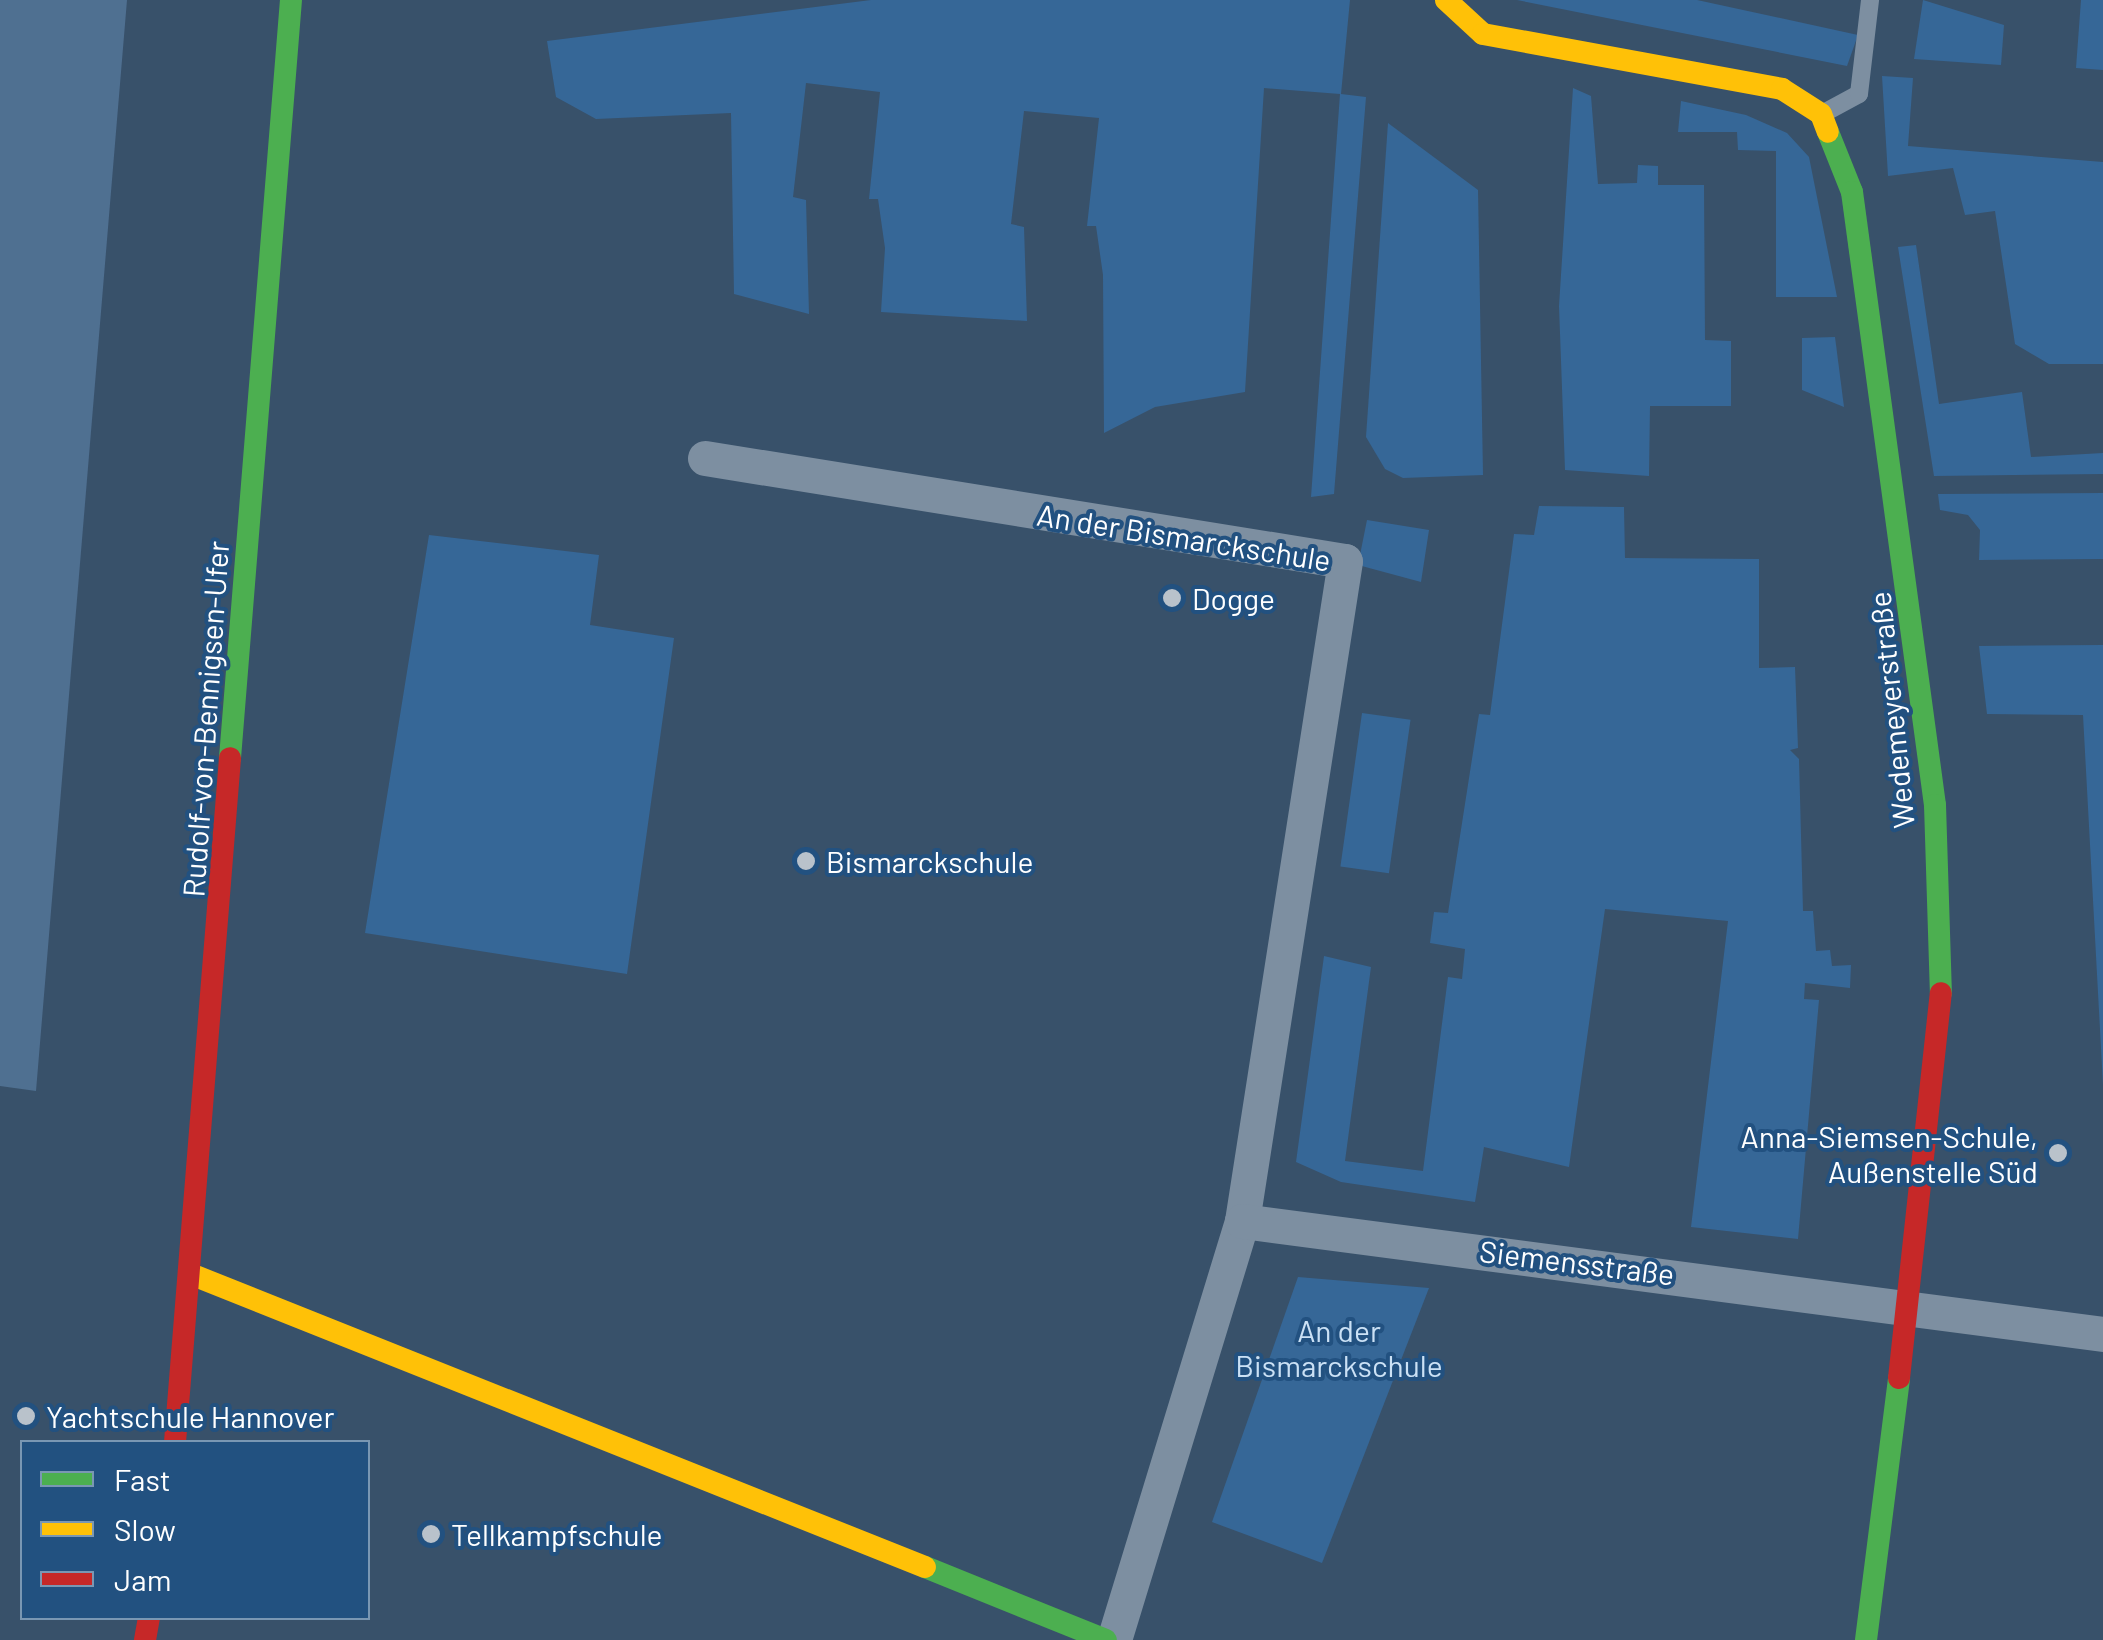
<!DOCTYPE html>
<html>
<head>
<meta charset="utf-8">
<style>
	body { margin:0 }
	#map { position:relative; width:2103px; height:1640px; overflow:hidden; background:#38516a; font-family:Barlow,sans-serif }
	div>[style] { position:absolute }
	.green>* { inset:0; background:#366797; transform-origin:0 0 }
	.water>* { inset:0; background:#4f7091 }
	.lane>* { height:18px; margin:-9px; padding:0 9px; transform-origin:9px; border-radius:9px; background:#7d8fa1 }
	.street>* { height:35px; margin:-17.5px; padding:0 17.5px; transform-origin:17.5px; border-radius:17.5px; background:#7d8fa1 }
	.fast>* { height:22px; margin:-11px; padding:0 11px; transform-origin:11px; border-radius:11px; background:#4caf50 }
	.slow>* { height:22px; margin:-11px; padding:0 11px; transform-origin:11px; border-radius:11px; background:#ffc107 }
	.jam>* { height:22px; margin:-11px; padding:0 11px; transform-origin:11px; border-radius:11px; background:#c62828 }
	.dots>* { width:28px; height:28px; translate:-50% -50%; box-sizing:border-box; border:5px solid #225180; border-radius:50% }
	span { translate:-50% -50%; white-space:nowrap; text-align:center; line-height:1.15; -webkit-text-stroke:8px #225180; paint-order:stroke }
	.street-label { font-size:30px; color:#fff }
	.poi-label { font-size:30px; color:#fff }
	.left { translate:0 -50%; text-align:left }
	.right { translate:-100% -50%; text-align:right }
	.park-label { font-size:30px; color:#cbe1f5 }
	.legend { position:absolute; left:20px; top:1440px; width:350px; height:180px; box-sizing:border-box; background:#225180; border:2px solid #7a97b3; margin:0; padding:12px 18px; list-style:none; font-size:30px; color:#fff }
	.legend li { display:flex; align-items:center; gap:20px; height:50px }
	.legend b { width:50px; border:2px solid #7a97b3 }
</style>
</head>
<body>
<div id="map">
	<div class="green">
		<div style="clip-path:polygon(871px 0,1350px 0,1341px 94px,1366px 97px,1334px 494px,1311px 497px,1340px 94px,1264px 88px,1245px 392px,1155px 407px,1104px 433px,1103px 275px,1096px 226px,1087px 226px,1099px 118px,1024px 111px,1011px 224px,1024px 227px,1027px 321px,881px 312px,885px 248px,878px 199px,869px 199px,880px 92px,806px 83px,793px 197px,806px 200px,809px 314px,734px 294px,731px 113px,596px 119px,556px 97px,547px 41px)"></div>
		<div style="clip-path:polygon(1517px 0,1697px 0,1858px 35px,1847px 66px)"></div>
		<div style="clip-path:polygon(1923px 0,2004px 25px,2001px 65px,1914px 59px)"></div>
		<div style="clip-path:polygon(2081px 0,2103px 0,2103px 70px,2076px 68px)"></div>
		<div style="clip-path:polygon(1882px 76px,1913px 78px,1908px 146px,2103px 162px,2103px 364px,2049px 364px,2015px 344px,1995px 211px,1965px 215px,1953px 168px,1888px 176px)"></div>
		<div style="clip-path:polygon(1573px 88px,1591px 96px,1598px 184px,1637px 183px,1638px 165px,1658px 166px,1658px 185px,1704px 185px,1705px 340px,1731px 341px,1731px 406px,1650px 406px,1649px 476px,1565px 470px,1559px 306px)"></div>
		<div style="clip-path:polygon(1681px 101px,1746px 115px,1787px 133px,1809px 157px,1837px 297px,1776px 297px,1776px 151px,1738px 150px,1737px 132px,1678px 132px)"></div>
		<div style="clip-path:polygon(1388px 123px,1478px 190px,1483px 475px,1403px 478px,1385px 469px,1366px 437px)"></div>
		<div style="clip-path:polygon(1916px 245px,1939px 404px,2022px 392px,2031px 457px,2103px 453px,2103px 474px,1934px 476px,1898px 247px)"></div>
		<div style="clip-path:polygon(1835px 337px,1844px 407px,1802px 390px,1802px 338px)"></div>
		<div style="clip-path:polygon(2103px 493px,2103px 559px,1979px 560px,1980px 530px,1968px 515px,1940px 510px,1938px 494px)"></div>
		<div style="clip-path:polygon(1539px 506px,1624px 507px,1625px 558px,1759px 559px,1759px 668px,1795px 667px,1798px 748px,1790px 750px,1799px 759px,1803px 911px,1813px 911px,1816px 951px,1830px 950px,1832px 966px,1851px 965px,1850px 988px,1805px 983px,1804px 999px,1819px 1000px,1798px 1239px,1691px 1227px,1728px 921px,1605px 909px,1569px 1167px,1484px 1147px,1475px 1202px,1341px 1182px,1296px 1162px,1324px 956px,1371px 967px,1345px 1161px,1423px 1171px,1448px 977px,1462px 979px,1465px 949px,1430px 943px,1434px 912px,1448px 913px,1479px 714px,1490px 715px,1514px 534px,1534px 535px)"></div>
		<div style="clip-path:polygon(1367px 520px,1429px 530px,1421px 582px,1358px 565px)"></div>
		<div style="clip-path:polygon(429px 535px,599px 555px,590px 625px,674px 638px,627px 974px,365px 933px)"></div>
		<div style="clip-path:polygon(2103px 645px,2103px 1085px,2083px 715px,1987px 714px,1979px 646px)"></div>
		<div style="left:1362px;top:713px;width:49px;height:155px;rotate:8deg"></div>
		<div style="clip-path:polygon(1298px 1277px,1429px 1288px,1322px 1563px,1212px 1522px)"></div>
	</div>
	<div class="water">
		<div style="clip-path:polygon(0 0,127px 0,36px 1091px,0 1086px)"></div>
	</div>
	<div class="lane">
		<div style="left:1822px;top:114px;width:42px;rotate:-28.4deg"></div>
		<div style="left:1859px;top:94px;width:95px;rotate:-83.3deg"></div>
	</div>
	<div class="street">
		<div style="left:705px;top:458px;width:648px;rotate:9.14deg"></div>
		<div style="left:1345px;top:561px;width:668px;rotate:98.87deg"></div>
		<div style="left:1242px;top:1221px;width:438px;rotate:107deg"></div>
		<div style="left:1242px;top:1221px;width:868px;rotate:7.48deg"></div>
	</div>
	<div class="fast">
		<div style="left:1828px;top:132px;width:65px;rotate:68.2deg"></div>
		<div style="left:1852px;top:192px;width:619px;rotate:82.29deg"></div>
		<div style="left:1935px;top:805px;width:188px;rotate:88.2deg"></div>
		<div style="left:230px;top:758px;width:760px;rotate:-85.4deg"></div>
		<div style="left:925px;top:1567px;width:195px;rotate:22deg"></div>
		<div style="left:1866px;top:1640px;width:264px;rotate:-82.8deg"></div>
	</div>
	<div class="slow">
		<div style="left:1446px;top:0;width:50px;rotate:42.6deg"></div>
		<div style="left:1483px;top:34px;width:304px;rotate:10.4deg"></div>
		<div style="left:1782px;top:89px;width:46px;rotate:32.7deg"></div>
		<div style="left:1821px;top:114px;width:19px;rotate:69deg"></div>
		<div style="left:193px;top:1275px;width:788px;rotate:21.75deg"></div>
	</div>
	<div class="jam">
		<div style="left:1899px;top:1378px;width:387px;rotate:-83.8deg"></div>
		<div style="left:175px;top:1442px;width:686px;rotate:-85.4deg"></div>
		<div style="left:145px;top:1640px;width:22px;rotate:-80deg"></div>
	</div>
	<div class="dots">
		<div style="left:1172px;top:598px;background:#b9c2cb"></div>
		<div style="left:806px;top:861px;background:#b9c2cb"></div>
		<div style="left:2058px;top:1153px;background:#b9c2cb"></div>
		<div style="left:26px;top:1416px;background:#b9c2cb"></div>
		<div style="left:431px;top:1534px;background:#b9c2cb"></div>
	</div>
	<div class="street-label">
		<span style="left:1184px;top:537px;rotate:9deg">An der Bismarckschule</span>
		<span style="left:1891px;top:710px;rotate:-96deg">Wedemeyerstraße</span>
		<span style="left:205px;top:719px;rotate:-86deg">Rudolf-von-Bennigsen-Ufer</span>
		<span style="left:1577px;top:1262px;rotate:7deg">Siemensstraße</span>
	</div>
	<div class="poi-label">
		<span class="left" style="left:1192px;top:598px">Dogge</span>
		<span class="left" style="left:826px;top:861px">Bismarckschule</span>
		<span class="right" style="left:2038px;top:1153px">Anna-Siemsen-Schule,<br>Außenstelle Süd</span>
		<span class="left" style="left:46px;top:1416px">Yachtschule Hannover</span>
		<span class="left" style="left:451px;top:1534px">Tellkampfschule</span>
	</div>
	<div class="park-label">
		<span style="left:1339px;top:1347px">An der<br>Bismarckschule</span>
	</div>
	<ul class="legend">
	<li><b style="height:12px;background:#4caf50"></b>Fast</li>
	<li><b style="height:12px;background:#ffc107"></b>Slow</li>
	<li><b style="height:12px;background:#c62828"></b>Jam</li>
	</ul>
</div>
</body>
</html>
